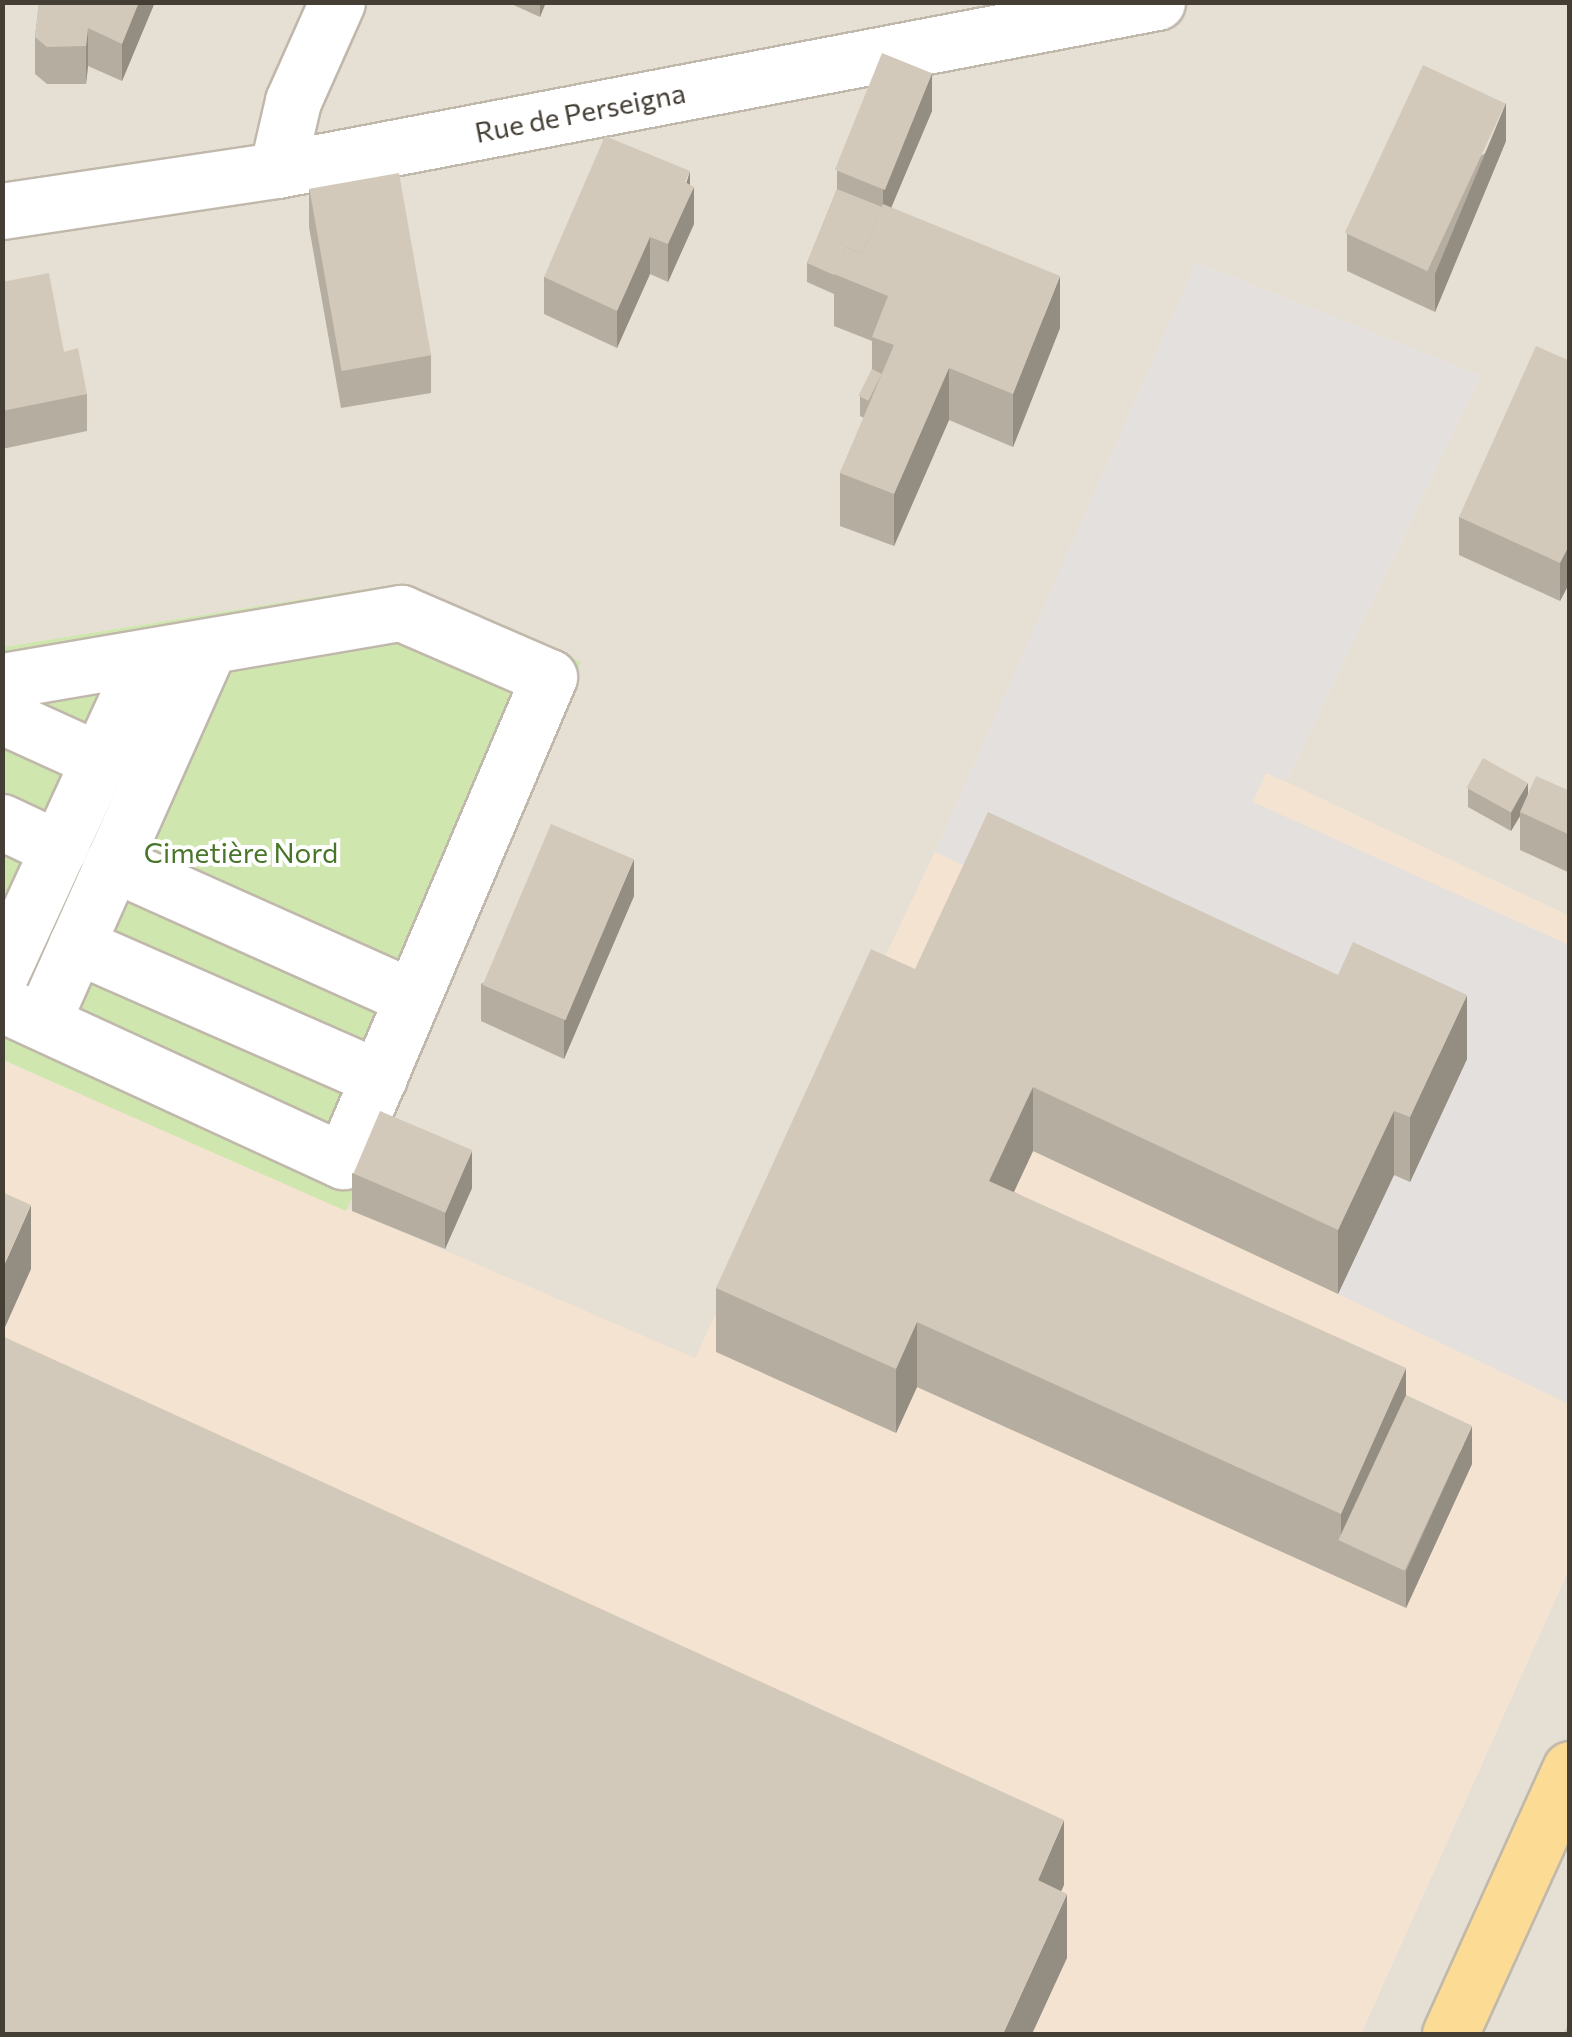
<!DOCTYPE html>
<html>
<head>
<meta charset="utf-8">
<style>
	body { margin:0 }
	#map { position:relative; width:1572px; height:2037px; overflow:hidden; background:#f2eee5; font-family:Commissioner,sans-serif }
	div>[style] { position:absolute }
	.residential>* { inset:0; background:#e6dfd3 }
	.commercial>* { inset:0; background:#f4e3d0 }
	.green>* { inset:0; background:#cfe6ae }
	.parking>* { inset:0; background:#e3e0dd }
	.roads { filter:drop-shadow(2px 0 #c0b8ab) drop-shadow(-2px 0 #c0b8ab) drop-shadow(0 2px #c0b8ab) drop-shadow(0 -2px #c0b8ab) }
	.minor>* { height:55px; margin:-27.5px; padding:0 27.5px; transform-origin:27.5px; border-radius:27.5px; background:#fff }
	.major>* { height:55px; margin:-27.5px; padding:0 27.5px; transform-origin:27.5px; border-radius:27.5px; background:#fcdb94 }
	.wall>* { inset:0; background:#b5ada0 }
	.shaded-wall>* { inset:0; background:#948d82 }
	.building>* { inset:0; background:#d3c9ba; transform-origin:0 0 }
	span { translate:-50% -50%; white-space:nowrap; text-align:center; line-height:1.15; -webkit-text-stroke:8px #fff; paint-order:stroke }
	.street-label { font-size:28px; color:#443e35 }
	.park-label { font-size:28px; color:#487529 }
	.frame { position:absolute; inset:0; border:5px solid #443e35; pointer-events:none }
</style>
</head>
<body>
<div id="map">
	<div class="residential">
		<div style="clip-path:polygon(3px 3px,1569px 3px,1569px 916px,1286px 782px,1481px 375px,935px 852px,695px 1359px,346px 1211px,403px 583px,3px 647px)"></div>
		<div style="clip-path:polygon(1569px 1569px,1569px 2034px,1361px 2034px)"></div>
	</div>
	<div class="commercial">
		<div style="clip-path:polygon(1196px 262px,1481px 375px,1286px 782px,1569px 916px,1569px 1569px,1361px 2034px,3px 2034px,2px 1060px,695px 1358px,935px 852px)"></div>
	</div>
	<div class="green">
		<div style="clip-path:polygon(403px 583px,581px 662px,346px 1211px,3px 1060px,3px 647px)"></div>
	</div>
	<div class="parking">
		<div style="clip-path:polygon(1196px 262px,1481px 375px,1286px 782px,1266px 773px,1253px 802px,1569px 945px,1569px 1404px,1338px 1294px,1394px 1175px,1410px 1181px,1467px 1059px,1338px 1039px,935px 852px)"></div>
	</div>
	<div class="roads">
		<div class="minor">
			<div style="left:277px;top:170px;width:71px;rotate:-76.9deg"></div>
			<div style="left:293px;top:101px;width:108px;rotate:-66deg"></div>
			<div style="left:2px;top:211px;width:278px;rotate:-8.5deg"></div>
			<div style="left:277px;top:170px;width:896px;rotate:-10.81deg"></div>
			<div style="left:2px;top:681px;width:405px;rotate:-9.7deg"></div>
			<div style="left:401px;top:613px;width:161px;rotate:23.4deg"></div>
			<div style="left:549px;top:677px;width:526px;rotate:113.06deg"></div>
			<div style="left:343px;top:1161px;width:375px;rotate:-155.3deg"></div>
			<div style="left:2px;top:716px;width:107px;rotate:24.4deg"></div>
			<div style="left:2px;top:822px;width:63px;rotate:25.3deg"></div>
			<div style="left:112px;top:863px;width:329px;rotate:24.1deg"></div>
			<div style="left:76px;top:945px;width:331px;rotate:23.7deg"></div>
			<div style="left:2px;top:971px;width:345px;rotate:-65.3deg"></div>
			<div style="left:42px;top:1022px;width:411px;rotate:-66deg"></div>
		</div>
		<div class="major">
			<div style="left:1450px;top:2034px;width:291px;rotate:-65.6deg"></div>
		</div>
	</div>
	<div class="wall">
		<div style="clip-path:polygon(39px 2px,155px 2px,122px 81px,88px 66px,86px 84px,47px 84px,35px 74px,35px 37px)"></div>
		<div style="clip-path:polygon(507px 2px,546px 2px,540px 17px)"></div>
		<div style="clip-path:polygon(932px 111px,891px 207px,1060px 328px,1013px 447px,949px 420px,894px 546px,840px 526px,840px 473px,864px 418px,860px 416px,860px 396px,872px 369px,872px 341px,834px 326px,834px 294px,807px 282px,807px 263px,837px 189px,837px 171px)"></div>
		<div style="clip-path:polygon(1506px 141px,1435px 312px,1347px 271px,1347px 234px)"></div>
		<div style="clip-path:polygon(690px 185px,694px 224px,668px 282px,650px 274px,617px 348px,544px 314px,544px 277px)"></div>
		<div style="clip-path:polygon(309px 189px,431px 355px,431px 393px,341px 408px,309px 227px)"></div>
		<div style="clip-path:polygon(2px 282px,64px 352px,87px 394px,87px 431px,2px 449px)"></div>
		<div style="clip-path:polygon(1570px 361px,1570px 582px,1560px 601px,1459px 555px,1459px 517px)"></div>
		<div style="clip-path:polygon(1468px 788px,1528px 795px,1570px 791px,1570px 873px,1520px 850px,1520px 816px,1511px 831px,1468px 807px)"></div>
		<div style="clip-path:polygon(634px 896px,564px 1059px,481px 1021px,481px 984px)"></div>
		<div style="clip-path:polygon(915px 969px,1467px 1059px,1410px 1182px,1394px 1175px,1338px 1294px,1033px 1151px,1014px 1192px,1406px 1395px,1472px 1464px,1406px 1608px,917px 1387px,896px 1433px,716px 1352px,716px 1288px)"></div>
		<div style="clip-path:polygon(352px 1173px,472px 1188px,445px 1249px,352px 1211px)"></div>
	</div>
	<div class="shaded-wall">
		<div style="clip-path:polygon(139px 2px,155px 2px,122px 81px,122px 44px)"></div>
		<div style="clip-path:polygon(540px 2px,546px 2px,540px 17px)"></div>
		<div style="clip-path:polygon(88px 28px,88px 66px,86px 84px,86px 46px)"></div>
		<div style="clip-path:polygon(932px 73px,932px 111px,873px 251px,883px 207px,883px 189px)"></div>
		<div style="clip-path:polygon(1506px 103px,1506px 141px,1435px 312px,1435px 274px)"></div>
		<div style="clip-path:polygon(690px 171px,690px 195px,694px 187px,694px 224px,668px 282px,668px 244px)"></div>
		<div style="clip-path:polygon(650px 237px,650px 274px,617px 348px,617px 311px)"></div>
		<div style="clip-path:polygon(1060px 276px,1060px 328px,1013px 447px,1013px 394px)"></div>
		<div style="clip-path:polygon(949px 368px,949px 420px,894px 546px,894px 494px)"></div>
		<div style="clip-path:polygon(1570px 512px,1570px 582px,1560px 601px,1560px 563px,1567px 517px)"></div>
		<div style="clip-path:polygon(1528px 783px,1528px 802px,1520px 812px,1520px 816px,1511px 831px,1511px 811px)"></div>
		<div style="clip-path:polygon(634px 859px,634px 896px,564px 1059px,564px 1021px)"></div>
		<div style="clip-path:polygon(1467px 995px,1467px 1059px,1410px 1182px,1410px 1117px)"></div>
		<div style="clip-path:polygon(1033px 1087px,1033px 1151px,989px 1245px,989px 1181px)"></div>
		<div style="clip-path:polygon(1394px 1111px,1394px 1175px,1338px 1294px,1338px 1230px)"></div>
		<div style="clip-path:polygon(472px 1151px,472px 1188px,445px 1249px,445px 1212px)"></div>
		<div style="clip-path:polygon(31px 1205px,31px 1269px,2px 1334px,2px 1270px)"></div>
		<div style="clip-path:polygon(917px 1322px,917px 1387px,896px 1433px,896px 1369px)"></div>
		<div style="clip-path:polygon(1406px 1368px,1406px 1432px,1341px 1541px,1341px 1514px)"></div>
		<div style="clip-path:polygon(1472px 1426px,1472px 1464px,1406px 1608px,1406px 1571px)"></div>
		<div style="clip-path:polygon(1064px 1820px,1064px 1885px,1038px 1945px,1038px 1880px)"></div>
		<div style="clip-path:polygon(1067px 1894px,1067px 1958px,1032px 2034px,1003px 2034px)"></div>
	</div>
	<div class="building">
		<div style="clip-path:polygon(39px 2px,139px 2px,122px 44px,88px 28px,86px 46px,47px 47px,35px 37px)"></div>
		<div style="left:882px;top:53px;width:54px;height:126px;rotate:22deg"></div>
		<div style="left:1423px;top:65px;width:91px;height:185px;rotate:25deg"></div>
		<div style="clip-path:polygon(605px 136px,690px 171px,685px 182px,694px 187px,668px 244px,650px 237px,617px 311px,544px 277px)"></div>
		<div style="left:399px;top:173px;width:185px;height:91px;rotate:80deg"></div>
		<div style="clip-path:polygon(837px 189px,882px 207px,862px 254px,846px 247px,834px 275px,807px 263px)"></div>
		<div style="clip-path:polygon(883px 204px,1060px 276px,1013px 394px,949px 368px,894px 494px,840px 473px,894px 345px,872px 337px,888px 296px,834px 274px,846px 247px,862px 254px)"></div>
		<div style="clip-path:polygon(49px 273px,64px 352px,78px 348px,87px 394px,2px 411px,2px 282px)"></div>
		<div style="clip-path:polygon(1536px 346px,1570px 361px,1570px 512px,1567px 517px,1570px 519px,1570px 544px,1560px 563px,1459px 517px)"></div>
		<div style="left:872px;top:369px;width:11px;height:30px;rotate:27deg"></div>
		<div style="left:1483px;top:758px;width:51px;height:34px;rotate:29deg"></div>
		<div style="clip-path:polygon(1536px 776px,1570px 791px,1570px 835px,1520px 812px)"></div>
		<div style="clip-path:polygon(988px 812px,1338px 975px,1353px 942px,1467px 995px,1410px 1117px,1394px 1111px,1338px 1230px,1033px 1087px,989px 1181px,1406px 1368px,1341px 1514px,917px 1322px,896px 1369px,716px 1288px,871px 949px,915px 969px)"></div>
		<div style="left:551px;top:824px;width:90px;height:175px;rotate:23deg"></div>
		<div style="left:380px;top:1111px;width:100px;height:68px;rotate:23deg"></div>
		<div style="clip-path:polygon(2px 1192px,31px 1205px,2px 1270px)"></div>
		<div style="clip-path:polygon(2px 1336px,1064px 1820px,1038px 1880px,1067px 1894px,1003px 2034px,2px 2034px)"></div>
		<div style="left:1406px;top:1395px;width:73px;height:160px;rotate:25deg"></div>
		<div style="clip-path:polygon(1570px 2021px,1570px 2034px,1563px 2034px)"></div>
	</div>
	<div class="street-label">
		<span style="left:580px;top:112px;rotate:-11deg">Rue de Perseigna</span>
	</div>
	<div class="park-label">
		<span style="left:241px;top:852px">Cimetière Nord</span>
	</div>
	<div class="frame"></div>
</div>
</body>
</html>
